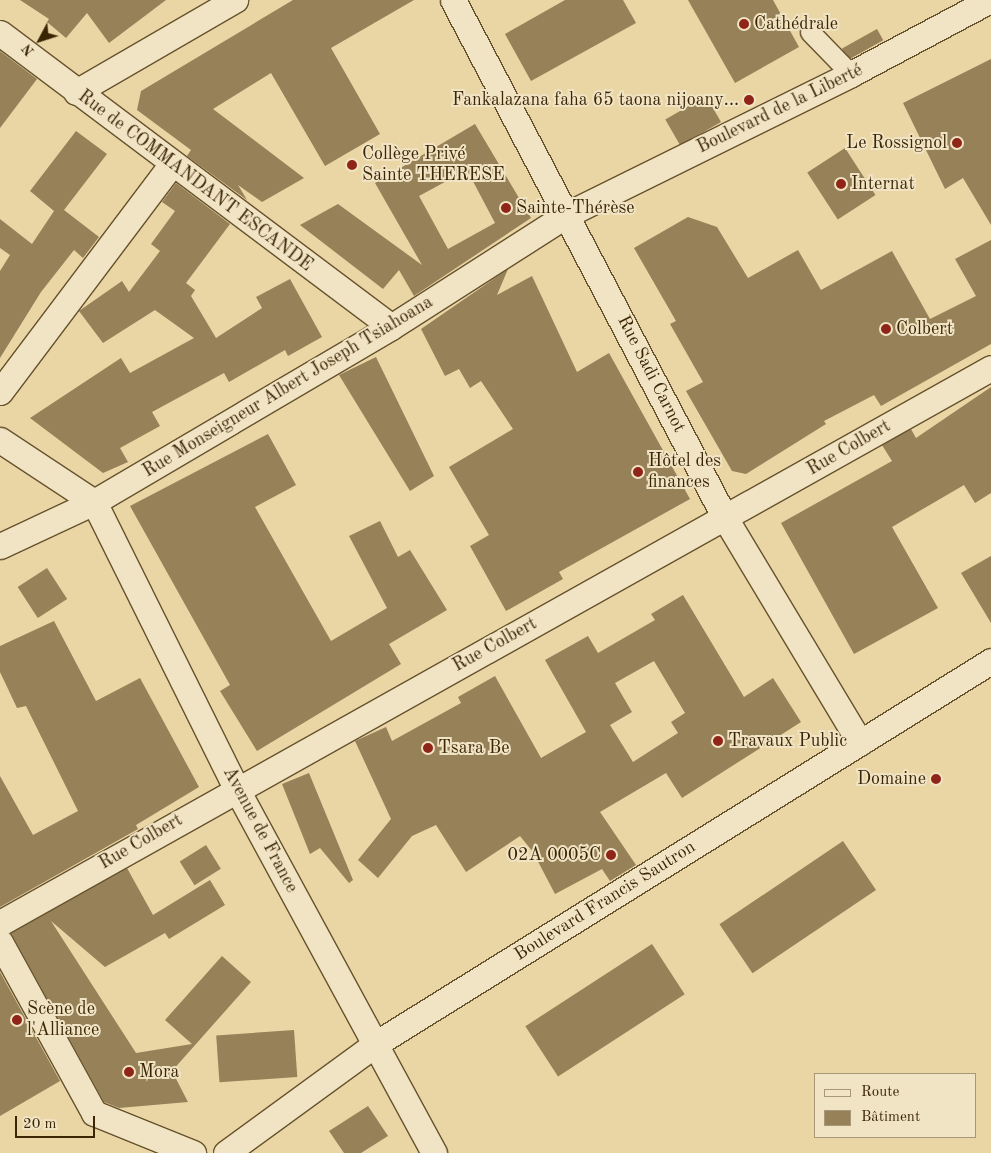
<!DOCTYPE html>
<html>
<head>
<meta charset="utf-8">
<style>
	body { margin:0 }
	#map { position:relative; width:991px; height:1153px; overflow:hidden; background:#ead5a4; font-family:"Old Standard TT",serif }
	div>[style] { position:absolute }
	.building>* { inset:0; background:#968158; transform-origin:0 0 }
	.roads { filter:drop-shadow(1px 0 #66522d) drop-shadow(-1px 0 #66522d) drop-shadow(0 1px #66522d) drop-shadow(0 -1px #66522d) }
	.pedestrian>* { height:19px; margin:-9.5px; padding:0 9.5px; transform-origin:9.5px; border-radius:9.5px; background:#f1e4c4 }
	.minor>* { height:25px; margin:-12.5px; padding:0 12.5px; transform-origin:12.5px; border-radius:12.5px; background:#f1e4c4 }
	.dots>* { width:14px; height:14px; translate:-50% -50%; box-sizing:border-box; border:2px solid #f1e4c4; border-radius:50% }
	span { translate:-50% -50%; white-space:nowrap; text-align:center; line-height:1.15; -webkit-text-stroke:4px #f1e4c4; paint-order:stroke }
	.poi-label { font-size:18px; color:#3a2605 }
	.left { translate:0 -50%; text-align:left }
	.right { translate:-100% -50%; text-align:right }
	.street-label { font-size:18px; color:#3a2605 }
	.legend { position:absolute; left:814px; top:1073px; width:162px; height:65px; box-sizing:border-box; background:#f1e4c4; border:1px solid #a89878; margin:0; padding:6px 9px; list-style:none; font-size:15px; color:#3a2605 }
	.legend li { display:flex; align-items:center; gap:10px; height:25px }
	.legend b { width:25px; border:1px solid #a89878 }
	.north { position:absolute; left:15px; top:15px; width:50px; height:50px; -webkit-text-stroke:4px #f1e4c4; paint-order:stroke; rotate:230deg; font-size:14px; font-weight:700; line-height:20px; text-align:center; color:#3a2605 }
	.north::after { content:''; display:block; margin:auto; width:18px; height:22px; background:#3a2605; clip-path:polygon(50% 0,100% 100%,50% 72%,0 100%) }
	.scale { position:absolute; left:15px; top:1116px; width:80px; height:22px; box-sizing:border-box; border:2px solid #3a2605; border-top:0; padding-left:6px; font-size:15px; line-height:18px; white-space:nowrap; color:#3a2605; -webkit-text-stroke:4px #f1e4c4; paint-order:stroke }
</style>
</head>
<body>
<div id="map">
	<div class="building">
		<div style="clip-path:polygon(20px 0,166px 0,109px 43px,87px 13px,66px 38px,47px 22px,49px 19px)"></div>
		<div style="clip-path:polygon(293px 0,414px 0,331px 48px,380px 134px,325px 166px,271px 73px,213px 109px,304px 178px,262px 202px,238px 185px,247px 200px,187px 156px,191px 150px,137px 110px,141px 91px)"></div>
		<div style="clip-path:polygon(565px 0,623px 0,636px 23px,531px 81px,505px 34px)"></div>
		<div style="clip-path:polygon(688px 0,773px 0,799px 47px,735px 83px)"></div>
		<div style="left:877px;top:29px;width:13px;height:40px;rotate:61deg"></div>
		<div style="clip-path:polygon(0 51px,37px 79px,0 128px)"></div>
		<div style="clip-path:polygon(991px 59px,991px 225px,963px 178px,945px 189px,903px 103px)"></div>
		<div style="left:706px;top:96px;width:30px;height:47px;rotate:60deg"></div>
		<div style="clip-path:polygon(evenodd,475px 124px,531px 218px,414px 296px,399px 270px,383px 289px,300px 225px,338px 204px,422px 265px,375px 183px,475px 124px,467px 170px,495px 223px,448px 249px,419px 196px,467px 170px)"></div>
		<div style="clip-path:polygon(76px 131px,107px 154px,64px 210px,99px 237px,83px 258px,74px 250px,41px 292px,0 358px,0 271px,10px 255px,0 248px,0 219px,32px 244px,54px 211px,30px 191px)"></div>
		<div style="left:845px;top:148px;width:56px;height:45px;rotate:57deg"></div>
		<div style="clip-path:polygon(176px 183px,230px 224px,186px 283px,195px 290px,191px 296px,216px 338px,262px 308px,256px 297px,290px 279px,322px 337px,288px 356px,285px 350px,229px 382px,224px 373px,152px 412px,160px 426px,120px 448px,128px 462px,103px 473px,30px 418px,121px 358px,130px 373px,194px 338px,155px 310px,103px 343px,79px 311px,122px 281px,129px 292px,160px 251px,151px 244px,175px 211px,162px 202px)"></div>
		<div style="clip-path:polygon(688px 217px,717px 227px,748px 278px,798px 250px,821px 290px,892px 251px,930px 319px,976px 296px,955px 259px,991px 240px,991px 344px,881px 406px,874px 395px,824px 421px,826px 424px,746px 474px,732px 471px,686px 391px,703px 382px,670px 324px,676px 321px,634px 248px)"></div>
		<div style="clip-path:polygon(508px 269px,497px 295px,532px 276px,577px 372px,609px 353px,690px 499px,559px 572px,563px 579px,506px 611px,470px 546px,489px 535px,449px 467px,513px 429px,481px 381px,470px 388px,459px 369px,445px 376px,421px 329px)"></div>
		<div style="clip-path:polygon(376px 357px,434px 476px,410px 491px,339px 375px)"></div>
		<div style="clip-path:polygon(991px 387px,991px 493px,975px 503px,964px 485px,892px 527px,938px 608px,854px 654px,781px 523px,892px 461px,882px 445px,911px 429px,916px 438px)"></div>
		<div style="clip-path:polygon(268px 434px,296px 485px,255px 507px,331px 641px,387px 608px,349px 536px,380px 521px,398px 557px,410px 550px,447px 610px,389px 644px,401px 664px,257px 751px,220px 691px,230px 685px,130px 506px)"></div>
		<div style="clip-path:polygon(991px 556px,991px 623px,961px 573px)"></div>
		<div style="left:47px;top:568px;width:37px;height:35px;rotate:57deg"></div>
		<div style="clip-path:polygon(evenodd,683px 595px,744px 697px,773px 678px,801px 722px,682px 798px,666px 773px,600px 812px,636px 865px,610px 881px,602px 869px,555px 894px,533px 852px,520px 836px,466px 872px,436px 825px,412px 836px,378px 878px,358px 860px,391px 819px,355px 741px,386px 727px,392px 741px,461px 703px,458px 697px,495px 676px,541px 758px,586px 732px,545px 660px,588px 636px,598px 653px,655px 620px,651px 614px,683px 595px,654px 661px,685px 713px,671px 722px,678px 733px,633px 762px,610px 725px,632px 712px,615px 683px,654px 661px)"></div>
		<div style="clip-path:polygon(54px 621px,96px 701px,140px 678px,199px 787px,136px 825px,138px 829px,0 907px,0 776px,33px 835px,78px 811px,26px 706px,17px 708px,0 672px,0 646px)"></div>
		<div style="clip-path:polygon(309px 773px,353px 880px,349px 883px,320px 848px,310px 854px,282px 784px)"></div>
		<div style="left:843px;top:841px;width:59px;height:149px;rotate:56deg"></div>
		<div style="left:206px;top:845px;width:28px;height:31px;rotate:58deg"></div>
		<div style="clip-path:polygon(127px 868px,153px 915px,210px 880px,225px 905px,169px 939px,165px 933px,105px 967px,51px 921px,136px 1053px,192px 1044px,165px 1020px,222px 956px,251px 982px,172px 1071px,188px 1102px,119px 1108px,104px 1102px,11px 933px)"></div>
		<div style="left:652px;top:944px;width:60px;height:151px;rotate:57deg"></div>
		<div style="clip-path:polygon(0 972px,60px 1081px,0 1116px)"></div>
		<div style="left:294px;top:1030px;width:47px;height:78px;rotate:86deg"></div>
		<div style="clip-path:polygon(368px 1106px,388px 1136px,361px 1153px,344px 1153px,329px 1131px)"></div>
	</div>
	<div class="roads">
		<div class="pedestrian">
			<div style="left:810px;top:32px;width:59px;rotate:45.7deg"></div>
		</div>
		<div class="minor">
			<div style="left:453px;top:0;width:585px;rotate:62.3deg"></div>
			<div style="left:725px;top:518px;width:262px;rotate:59deg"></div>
			<div style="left:0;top:33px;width:489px;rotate:36.9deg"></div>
			<div style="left:76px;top:92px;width:184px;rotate:-30.1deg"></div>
			<div style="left:0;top:392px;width:286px;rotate:-53deg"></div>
			<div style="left:0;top:440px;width:113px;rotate:33.4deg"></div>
			<div style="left:94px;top:502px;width:319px;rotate:63.6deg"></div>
			<div style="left:236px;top:788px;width:415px;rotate:61.5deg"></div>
			<div style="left:0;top:546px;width:104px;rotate:-25.1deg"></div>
			<div style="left:94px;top:502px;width:345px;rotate:-30.5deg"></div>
			<div style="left:391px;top:327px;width:210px;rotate:-32.6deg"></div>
			<div style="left:568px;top:214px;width:316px;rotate:-26.3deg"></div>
			<div style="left:851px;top:74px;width:157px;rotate:-28deg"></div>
			<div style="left:0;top:923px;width:1136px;rotate:-29.25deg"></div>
			<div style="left:0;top:942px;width:195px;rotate:61.2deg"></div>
			<div style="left:94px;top:1113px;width:107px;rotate:22deg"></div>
			<div style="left:226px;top:1153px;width:187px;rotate:-36.1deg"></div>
			<div style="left:377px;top:1043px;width:723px;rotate:-31.89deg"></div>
		</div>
	</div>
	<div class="dots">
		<div style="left:744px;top:24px;background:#8f2418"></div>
		<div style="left:749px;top:100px;background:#8f2418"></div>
		<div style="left:957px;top:143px;background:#8f2418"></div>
		<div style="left:352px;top:165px;background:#8f2418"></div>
		<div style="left:841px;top:184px;background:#8f2418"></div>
		<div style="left:506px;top:208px;background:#8f2418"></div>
		<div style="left:886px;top:329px;background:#8f2418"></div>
		<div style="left:638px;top:472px;background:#8f2418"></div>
		<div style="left:718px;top:741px;background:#8f2418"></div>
		<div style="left:428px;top:748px;background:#8f2418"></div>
		<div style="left:936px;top:779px;background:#8f2418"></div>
		<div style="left:611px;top:855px;background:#8f2418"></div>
		<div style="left:17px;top:1020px;background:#8f2418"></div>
		<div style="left:129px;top:1072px;background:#8f2418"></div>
	</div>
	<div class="poi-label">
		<span class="left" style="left:754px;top:24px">Cathédrale</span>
		<span class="right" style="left:739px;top:100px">Fankalazana faha 65 taona nijoany...</span>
		<span class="right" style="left:947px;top:143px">Le Rossignol</span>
		<span class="left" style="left:362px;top:165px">Collège Privé<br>Sainte THERESE</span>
		<span class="left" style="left:851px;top:184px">Internat</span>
		<span class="left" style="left:516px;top:208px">Sainte-Thérèse</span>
		<span class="left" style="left:896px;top:329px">Colbert</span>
		<span class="left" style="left:648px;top:472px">Hôtel des<br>finances</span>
		<span class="left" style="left:728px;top:741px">Travaux Public</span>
		<span class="left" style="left:438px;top:748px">Tsara Be</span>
		<span class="right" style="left:926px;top:779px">Domaine</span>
		<span class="right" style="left:601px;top:855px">02A 0005C</span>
		<span class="left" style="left:27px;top:1020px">Scène de<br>l'Alliance</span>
		<span class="left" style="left:139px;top:1072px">Mora</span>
	</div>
	<div class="street-label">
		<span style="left:780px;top:109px;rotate:-26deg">Boulevard de la Liberté</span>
		<span style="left:195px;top:181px;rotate:37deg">Rue de COMMANDANT ESCANDE</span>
		<span style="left:651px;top:374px;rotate:63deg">Rue Sadi Carnot</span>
		<span style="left:288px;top:387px;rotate:-31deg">Rue Monseigneur Albert Joseph Tsiahoana</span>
		<span style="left:849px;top:448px;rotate:-30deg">Rue Colbert</span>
		<span style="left:495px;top:645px;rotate:-29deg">Rue Colbert</span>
		<span style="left:260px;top:830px;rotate:62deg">Avenue de France</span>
		<span style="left:141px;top:842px;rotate:-30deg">Rue Colbert</span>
		<span style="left:605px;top:901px;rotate:-32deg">Boulevard Francis Sautron</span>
	</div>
	<ul class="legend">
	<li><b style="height:6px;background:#f1e4c4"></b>Route</li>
	<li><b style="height:14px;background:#968158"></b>Bâtiment</li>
	</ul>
	<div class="north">N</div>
	<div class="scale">20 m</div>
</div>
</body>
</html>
